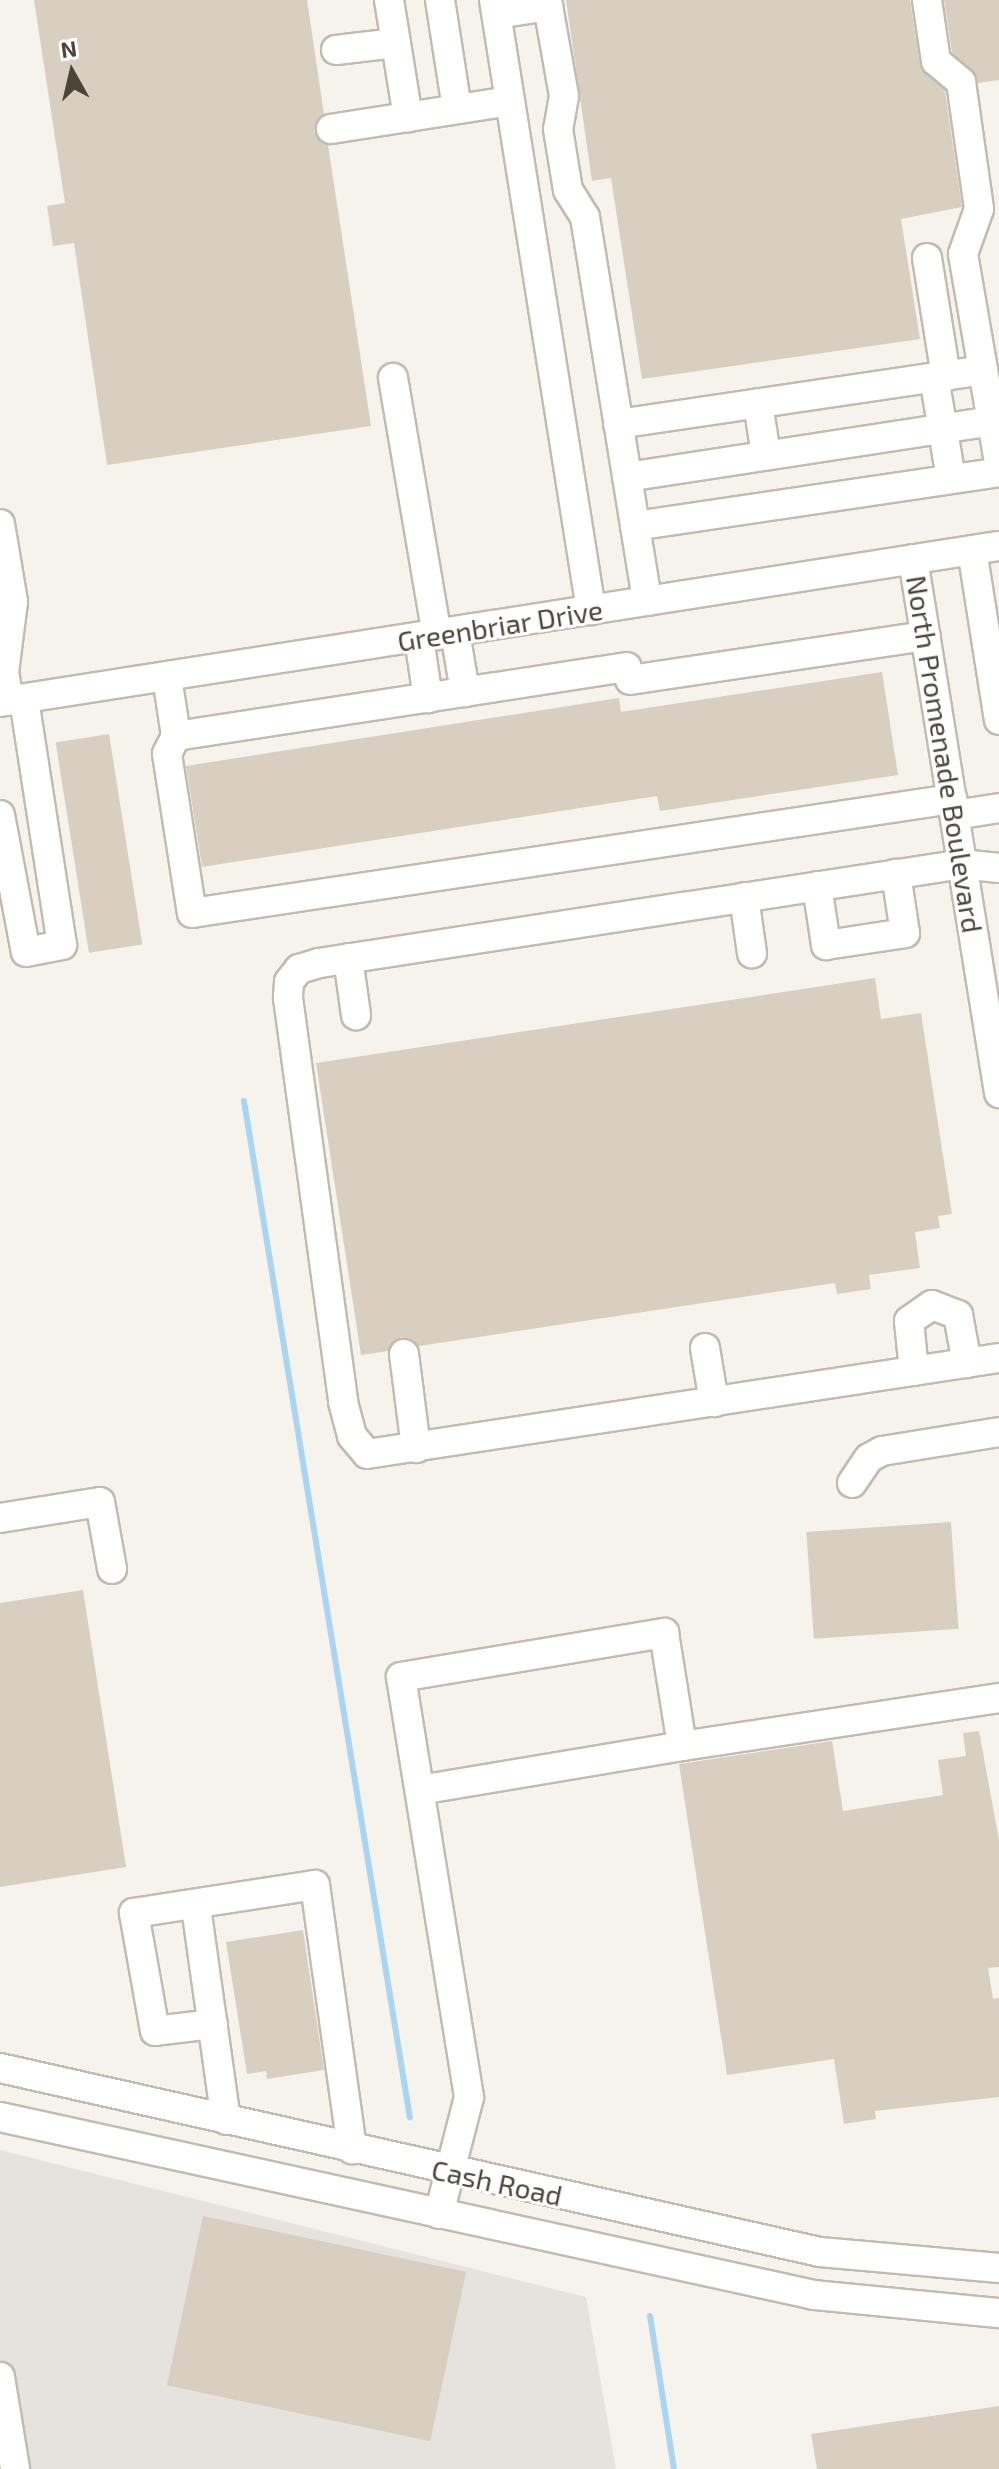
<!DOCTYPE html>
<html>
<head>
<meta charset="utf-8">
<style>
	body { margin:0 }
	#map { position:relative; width:999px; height:2469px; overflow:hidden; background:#f6f3ec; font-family:"Exo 2",sans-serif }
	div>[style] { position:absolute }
	.industrial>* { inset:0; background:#e6e2dd }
	.stream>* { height:6px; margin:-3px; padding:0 3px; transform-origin:3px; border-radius:3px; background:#a9d4f2 }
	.building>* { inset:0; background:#d8cfc1; transform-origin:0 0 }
	.roads { filter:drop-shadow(2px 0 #c2bbae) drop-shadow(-2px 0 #c2bbae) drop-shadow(0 2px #c2bbae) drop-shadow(0 -2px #c2bbae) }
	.minor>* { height:28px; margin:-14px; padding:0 14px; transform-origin:14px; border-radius:14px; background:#fff }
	span { translate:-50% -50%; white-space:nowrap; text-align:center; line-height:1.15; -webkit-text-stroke:6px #fff; paint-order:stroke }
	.street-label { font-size:28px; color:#4b4439 }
	.north { position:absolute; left:32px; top:32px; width:80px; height:80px; -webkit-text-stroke:6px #fff; paint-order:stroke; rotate:352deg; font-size:22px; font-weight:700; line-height:32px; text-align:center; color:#4b4439 }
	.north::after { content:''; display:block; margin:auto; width:28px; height:36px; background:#4b4439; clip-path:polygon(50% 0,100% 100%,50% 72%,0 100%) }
</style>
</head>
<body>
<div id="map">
	<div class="industrial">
		<div style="clip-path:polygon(0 2150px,586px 2297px,616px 2469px,0 2469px)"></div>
	</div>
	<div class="stream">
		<div style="left:244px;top:1101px;width:1030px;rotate:80.73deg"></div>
		<div style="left:650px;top:2316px;width:155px;rotate:81.1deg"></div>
	</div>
	<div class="building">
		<div style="clip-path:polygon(34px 0,307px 0,324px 114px,314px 131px,328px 145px,371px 426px,107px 465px,74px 243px,53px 246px,47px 206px,65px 203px)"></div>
		<div style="clip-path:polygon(566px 0,910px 0,920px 64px,945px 91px,962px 207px,901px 219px,920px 339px,642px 379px,611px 178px,592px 181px)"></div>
		<div style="clip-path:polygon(944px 0,999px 0,999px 80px,978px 83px,952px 52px)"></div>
		<div style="clip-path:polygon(882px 672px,898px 775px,660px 811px,657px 796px,202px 867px,186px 766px,619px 698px,621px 712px)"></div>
		<div style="left:109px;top:734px;width:213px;height:54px;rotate:81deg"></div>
		<div style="clip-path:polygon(875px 978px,881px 1019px,921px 1013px,952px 1214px,938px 1216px,940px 1228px,915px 1232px,920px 1268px,869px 1275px,871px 1289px,837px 1294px,835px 1283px,419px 1346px,401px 1337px,388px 1351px,361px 1355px,316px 1063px)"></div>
		<div style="left:951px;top:1522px;width:107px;height:145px;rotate:86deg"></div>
		<div style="clip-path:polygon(83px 1590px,126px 1867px,0 1887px,0 1603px)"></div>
		<div style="clip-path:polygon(979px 1731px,999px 1840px,999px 1967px,988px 1968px,993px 1999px,999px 1998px,999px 2097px,875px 2111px,876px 2119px,844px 2124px,834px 2059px,727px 2075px,679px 1764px,832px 1741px,843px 1811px,943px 1795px,938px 1760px,966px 1756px,963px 1733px)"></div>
		<div style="clip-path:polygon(303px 1930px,324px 2070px,267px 2079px,266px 2071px,247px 2074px,226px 1942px)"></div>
		<div style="left:203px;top:2216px;width:269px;height:173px;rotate:12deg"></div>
		<div style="clip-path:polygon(999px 2406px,999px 2469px,817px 2469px,811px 2434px)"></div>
	</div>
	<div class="roads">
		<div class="minor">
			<div style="left:389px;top:0;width:119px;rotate:80.8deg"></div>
			<div style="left:440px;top:0;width:110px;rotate:81.1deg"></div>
			<div style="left:494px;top:0;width:618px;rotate:80.96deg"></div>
			<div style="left:927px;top:0;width:62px;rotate:81.6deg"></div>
			<div style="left:936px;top:61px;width:33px;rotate:40deg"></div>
			<div style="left:961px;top:82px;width:128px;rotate:81.9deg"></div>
			<div style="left:979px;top:209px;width:48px;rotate:109.6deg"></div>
			<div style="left:963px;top:254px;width:211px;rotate:80.2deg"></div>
			<div style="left:497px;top:14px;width:52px;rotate:-8.9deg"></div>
			<div style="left:548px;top:6px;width:91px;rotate:79.9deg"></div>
			<div style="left:564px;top:96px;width:34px;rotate:100deg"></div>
			<div style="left:558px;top:129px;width:62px;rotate:80.7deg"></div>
			<div style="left:568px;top:190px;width:32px;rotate:58deg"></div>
			<div style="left:585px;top:217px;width:389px;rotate:80.8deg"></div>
			<div style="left:336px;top:50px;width:60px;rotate:-6.7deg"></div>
			<div style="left:331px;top:129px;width:181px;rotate:-8.9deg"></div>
			<div style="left:927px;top:258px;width:120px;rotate:80.9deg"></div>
			<div style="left:934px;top:377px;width:103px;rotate:80.5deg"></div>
			<div style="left:393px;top:378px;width:261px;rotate:80.3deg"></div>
			<div style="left:758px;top:403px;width:53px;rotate:81.3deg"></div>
			<div style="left:618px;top:424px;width:369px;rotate:-8.4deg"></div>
			<div style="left:627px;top:477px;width:369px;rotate:-8.7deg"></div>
			<div style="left:0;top:524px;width:79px;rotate:80.5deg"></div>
			<div style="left:13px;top:602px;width:71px;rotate:97.3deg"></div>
			<div style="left:4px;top:672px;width:29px;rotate:80deg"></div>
			<div style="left:635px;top:526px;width:368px;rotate:-8.4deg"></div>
			<div style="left:972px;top:550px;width:172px;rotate:81deg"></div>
			<div style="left:913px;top:559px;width:541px;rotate:80.85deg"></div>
			<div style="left:455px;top:632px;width:61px;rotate:80.5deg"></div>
			<div style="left:419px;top:638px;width:61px;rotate:81.5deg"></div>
			<div style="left:167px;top:677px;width:60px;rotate:81.3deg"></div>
			<div style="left:176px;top:736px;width:20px;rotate:117deg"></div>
			<div style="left:167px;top:754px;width:161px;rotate:81.1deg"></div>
			<div style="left:192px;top:913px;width:769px;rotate:-8.53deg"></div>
			<div style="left:630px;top:680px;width:299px;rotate:-8.5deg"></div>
			<div style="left:0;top:702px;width:1011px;rotate:-8.88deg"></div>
			<div style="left:176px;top:736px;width:456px;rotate:-8.7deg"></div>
			<div style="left:0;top:815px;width:139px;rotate:79.3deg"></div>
			<div style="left:26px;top:952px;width:37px;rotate:-11deg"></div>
			<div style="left:62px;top:945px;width:249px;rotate:-98.8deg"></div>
			<div style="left:955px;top:815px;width:45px;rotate:-9deg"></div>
			<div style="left:999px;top:868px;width:36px;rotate:-174deg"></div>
			<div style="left:963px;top:864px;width:652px;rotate:171.26deg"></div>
			<div style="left:319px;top:963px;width:21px;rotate:163deg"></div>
			<div style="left:299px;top:969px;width:16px;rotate:128deg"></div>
			<div style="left:289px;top:982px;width:16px;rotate:94deg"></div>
			<div style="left:288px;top:998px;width:408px;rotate:82.2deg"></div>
			<div style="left:343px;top:1402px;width:35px;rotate:75deg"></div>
			<div style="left:352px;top:1436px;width:23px;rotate:50deg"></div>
			<div style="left:367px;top:1454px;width:639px;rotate:-8.64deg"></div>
			<div style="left:817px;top:886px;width:60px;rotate:81.3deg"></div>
			<div style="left:826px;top:945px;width:80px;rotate:-8.6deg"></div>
			<div style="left:905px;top:933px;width:60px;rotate:-98.7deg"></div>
			<div style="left:744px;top:897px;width:57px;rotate:81.9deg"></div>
			<div style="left:348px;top:958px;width:58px;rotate:82deg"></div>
			<div style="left:705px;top:1348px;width:55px;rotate:80.5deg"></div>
			<div style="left:404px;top:1354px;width:95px;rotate:82.7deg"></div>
			<div style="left:914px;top:1371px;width:50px;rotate:-95.7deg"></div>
			<div style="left:909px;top:1321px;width:28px;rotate:-35deg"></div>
			<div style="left:932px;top:1305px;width:28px;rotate:21deg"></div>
			<div style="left:958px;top:1315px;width:49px;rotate:79.4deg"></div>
			<div style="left:852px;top:1483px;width:30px;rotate:-56deg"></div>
			<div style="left:869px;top:1458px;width:15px;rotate:-28deg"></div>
			<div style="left:882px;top:1451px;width:119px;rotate:-9.2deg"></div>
			<div style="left:0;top:1518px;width:101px;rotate:-9.1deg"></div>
			<div style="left:100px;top:1502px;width:68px;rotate:79.8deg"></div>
			<div style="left:420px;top:1790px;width:266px;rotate:-9.5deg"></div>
			<div style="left:196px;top:1907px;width:215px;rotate:82deg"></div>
			<div style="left:213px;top:2024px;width:58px;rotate:173.1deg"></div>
			<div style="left:155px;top:2031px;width:120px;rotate:-100.1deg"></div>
			<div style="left:134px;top:1913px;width:183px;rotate:-8.8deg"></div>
			<div style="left:315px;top:1885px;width:267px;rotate:82deg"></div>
			<div style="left:0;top:2068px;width:840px;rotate:12.65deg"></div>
			<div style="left:820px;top:2252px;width:180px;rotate:5.1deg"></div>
			<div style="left:0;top:2117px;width:833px;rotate:12.33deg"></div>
			<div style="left:814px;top:2295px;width:186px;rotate:5.6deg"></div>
			<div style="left:439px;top:2214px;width:121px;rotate:-75.6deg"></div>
			<div style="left:469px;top:2097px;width:425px;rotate:-99.2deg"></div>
			<div style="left:401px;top:1677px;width:267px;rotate:-9.5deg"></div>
			<div style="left:664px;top:1633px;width:114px;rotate:80.9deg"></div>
			<div style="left:682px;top:1746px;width:321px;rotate:-8.6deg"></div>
			<div style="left:0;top:2377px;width:93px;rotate:80.7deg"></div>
		</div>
	</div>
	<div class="street-label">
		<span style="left:500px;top:625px;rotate:-9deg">Greenbriar Drive</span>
		<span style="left:945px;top:754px;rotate:81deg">North Promenade Boulevard</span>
		<span style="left:497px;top:2182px;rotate:12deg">Cash Road</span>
	</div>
	<div class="north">N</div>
</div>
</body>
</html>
